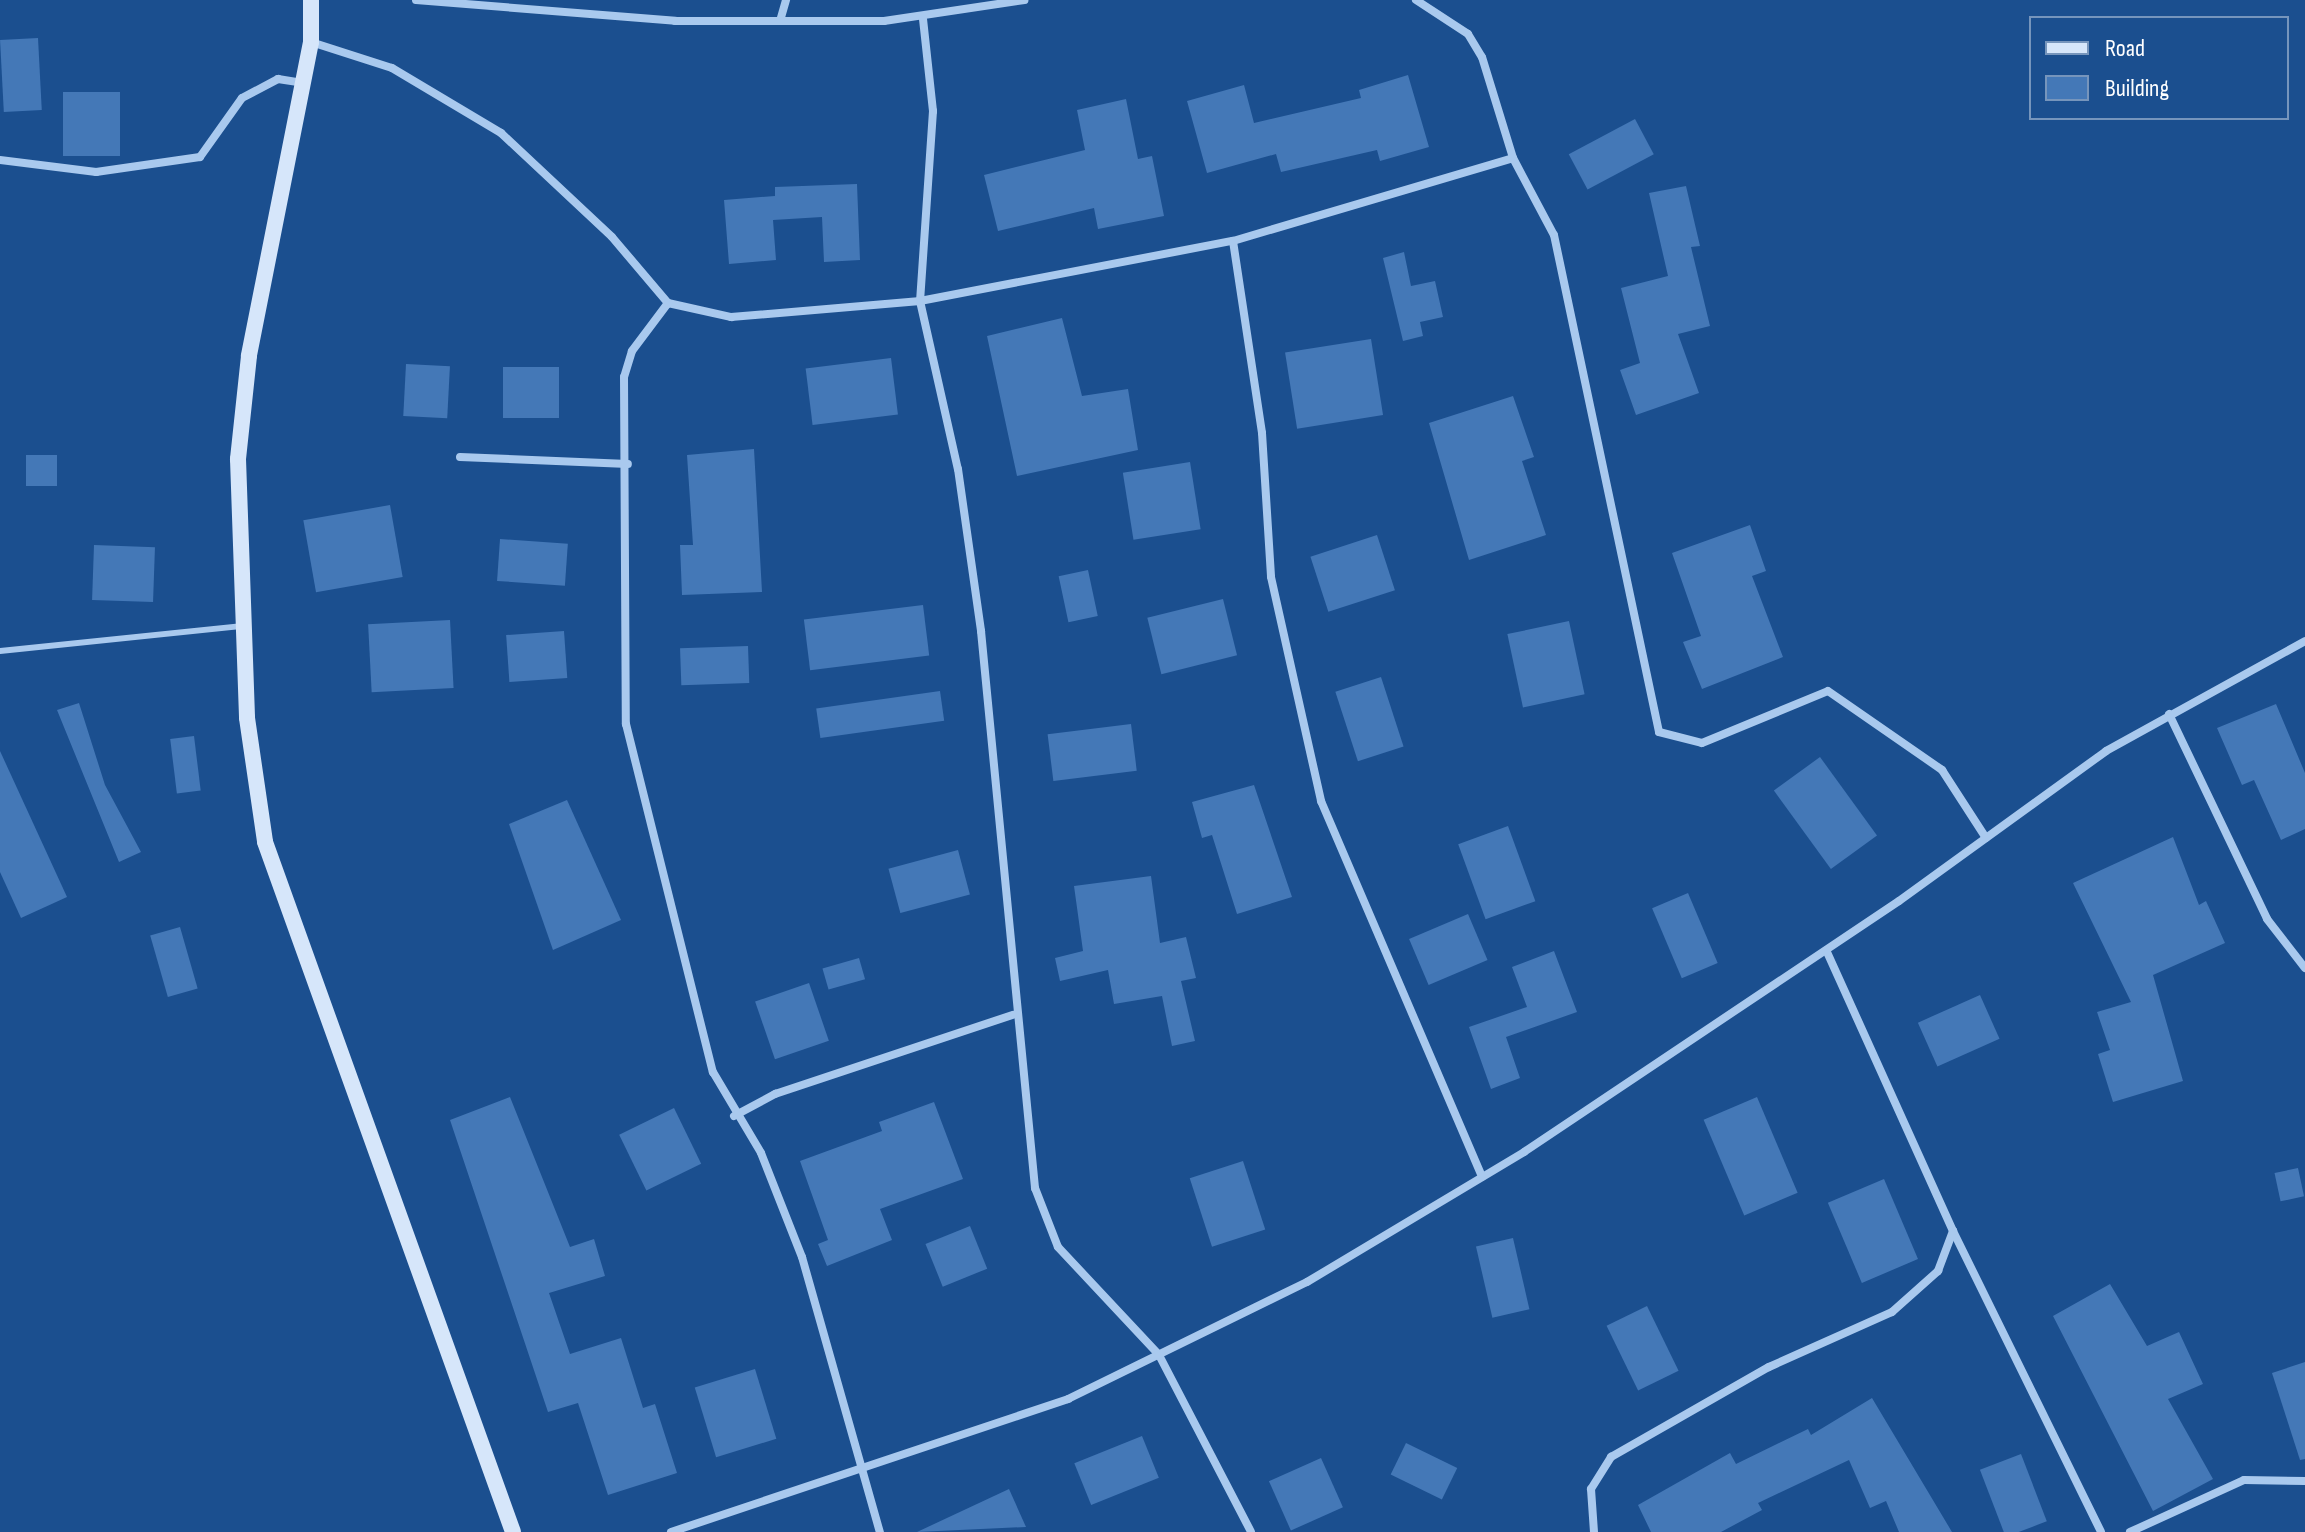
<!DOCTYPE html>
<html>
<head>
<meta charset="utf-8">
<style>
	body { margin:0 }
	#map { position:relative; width:2305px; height:1532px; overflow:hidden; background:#1b4f8f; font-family:"Sofia Sans Condensed",sans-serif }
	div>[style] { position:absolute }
	.building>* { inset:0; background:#4478b7; transform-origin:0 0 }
	.lane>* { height:6px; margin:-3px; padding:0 3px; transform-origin:3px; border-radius:3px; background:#a9c9ee }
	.street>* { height:8px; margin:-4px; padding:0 4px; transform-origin:4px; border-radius:4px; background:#a9c9ee }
	.secondary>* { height:16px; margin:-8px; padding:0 8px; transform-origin:8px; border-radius:8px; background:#d6e6fa }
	span { translate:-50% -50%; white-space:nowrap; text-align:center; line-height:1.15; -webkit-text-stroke:7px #1b4f8f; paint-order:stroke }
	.legend { position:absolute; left:2029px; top:16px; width:260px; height:104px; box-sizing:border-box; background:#1b4f8f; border:2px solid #7695bc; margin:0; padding:10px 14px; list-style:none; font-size:24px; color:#fff }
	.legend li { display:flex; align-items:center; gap:16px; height:40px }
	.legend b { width:40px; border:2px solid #7695bc }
</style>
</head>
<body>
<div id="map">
	<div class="building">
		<div style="left:38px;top:38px;width:72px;height:38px;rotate:87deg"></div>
		<div style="clip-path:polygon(1408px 75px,1429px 147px,1380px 161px,1377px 150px,1281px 172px,1276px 154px,1207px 173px,1187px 101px,1244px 85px,1254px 123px,1361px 98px,1359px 90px)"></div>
		<div style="left:63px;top:92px;width:57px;height:64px"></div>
		<div style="clip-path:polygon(1126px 99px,1138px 159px,1152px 156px,1164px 216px,1098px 229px,1094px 208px,998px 231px,984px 175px,1085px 150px,1077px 110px)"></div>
		<div style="left:1635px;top:119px;width:40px;height:75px;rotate:62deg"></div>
		<div style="clip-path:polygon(857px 184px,860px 260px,824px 262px,822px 217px,773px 220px,776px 260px,729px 264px,724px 200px,775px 196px,775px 187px)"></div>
		<div style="clip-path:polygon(1686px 186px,1700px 246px,1691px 247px,1710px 326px,1678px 334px,1699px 393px,1636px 415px,1620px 370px,1640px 363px,1621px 288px,1668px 276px,1649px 193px)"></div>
		<div style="clip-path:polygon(1404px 252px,1411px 286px,1435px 281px,1443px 317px,1420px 322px,1423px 336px,1403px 341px,1383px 258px)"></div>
		<div style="clip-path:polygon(1062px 318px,1082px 396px,1128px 389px,1138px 450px,1017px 476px,987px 336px)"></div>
		<div style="left:1371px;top:339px;width:77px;height:87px;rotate:81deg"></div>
		<div style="left:891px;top:358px;width:57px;height:86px;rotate:83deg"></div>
		<div style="left:406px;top:364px;width:44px;height:52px;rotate:3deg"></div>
		<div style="left:503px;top:367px;width:56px;height:51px"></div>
		<div style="clip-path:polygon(1513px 396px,1534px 457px,1522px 461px,1546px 535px,1469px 560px,1429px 423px)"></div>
		<div style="clip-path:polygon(754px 449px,762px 592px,682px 595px,680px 545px,693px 545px,687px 455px)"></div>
		<div style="left:26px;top:455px;width:31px;height:31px"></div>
		<div style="left:1190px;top:462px;width:68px;height:68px;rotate:81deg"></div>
		<div style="left:390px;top:505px;width:73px;height:88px;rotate:80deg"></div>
		<div style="clip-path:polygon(1750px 525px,1766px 571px,1752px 576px,1783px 657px,1702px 689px,1683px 642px,1701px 636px,1672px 553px)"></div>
		<div style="left:1377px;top:535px;width:58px;height:70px;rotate:72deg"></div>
		<div style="left:500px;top:539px;width:68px;height:42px;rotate:4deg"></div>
		<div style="left:94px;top:545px;width:61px;height:55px;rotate:2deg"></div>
		<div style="left:1088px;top:570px;width:47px;height:30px;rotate:78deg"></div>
		<div style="left:1223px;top:599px;width:58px;height:78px;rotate:76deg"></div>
		<div style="left:923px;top:605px;width:51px;height:120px;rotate:83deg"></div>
		<div style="left:450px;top:620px;width:68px;height:82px;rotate:87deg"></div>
		<div style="left:1569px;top:621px;width:75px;height:63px;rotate:78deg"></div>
		<div style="left:564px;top:631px;width:47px;height:58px;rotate:86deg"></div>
		<div style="left:748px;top:646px;width:37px;height:68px;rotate:88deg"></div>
		<div style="left:1381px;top:677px;width:73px;height:48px;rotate:72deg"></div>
		<div style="left:940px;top:691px;width:30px;height:125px;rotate:82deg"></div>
		<div style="clip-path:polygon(79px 703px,105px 785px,141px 852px,119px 862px,57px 710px)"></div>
		<div style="clip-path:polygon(2276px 704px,2305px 773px,2305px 829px,2281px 840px,2254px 780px,2242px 785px,2217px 728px)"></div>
		<div style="left:1131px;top:724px;width:47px;height:84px;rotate:83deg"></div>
		<div style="left:194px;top:736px;width:55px;height:24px;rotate:83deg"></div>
		<div style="clip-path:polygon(0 751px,67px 897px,21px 918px,0 872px)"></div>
		<div style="left:1820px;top:757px;width:97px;height:57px;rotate:54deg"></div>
		<div style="clip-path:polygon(1254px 785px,1292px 897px,1237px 914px,1212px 835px,1202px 838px,1192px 802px)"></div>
		<div style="clip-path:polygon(567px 800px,621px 920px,553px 950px,509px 824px)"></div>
		<div style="left:1508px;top:826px;width:80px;height:53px;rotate:70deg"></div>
		<div style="clip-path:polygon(2173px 837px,2199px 905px,2206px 901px,2225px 943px,2153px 975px,2183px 1081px,2113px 1102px,2098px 1054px,2110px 1050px,2097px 1012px,2131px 1002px,2073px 883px)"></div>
		<div style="left:958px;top:850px;width:46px;height:72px;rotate:75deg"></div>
		<div style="clip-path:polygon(1151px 876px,1160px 943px,1186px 937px,1196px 978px,1181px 981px,1195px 1041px,1172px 1046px,1162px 996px,1114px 1004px,1108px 970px,1060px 981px,1055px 958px,1083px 951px,1074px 886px)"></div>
		<div style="left:1688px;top:893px;width:76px;height:39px;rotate:67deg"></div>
		<div style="left:1468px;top:914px;width:50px;height:64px;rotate:67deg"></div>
		<div style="left:180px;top:927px;width:64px;height:31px;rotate:74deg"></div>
		<div style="clip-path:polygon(1554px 951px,1577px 1012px,1506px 1037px,1520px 1078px,1491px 1089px,1469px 1027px,1527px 1007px,1512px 967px)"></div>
		<div style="left:859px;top:958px;width:22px;height:38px;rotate:74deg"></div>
		<div style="left:809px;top:983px;width:61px;height:57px;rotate:71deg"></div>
		<div style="left:1980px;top:995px;width:48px;height:68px;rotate:66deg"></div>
		<div style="clip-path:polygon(510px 1097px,570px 1247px,594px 1239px,605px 1276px,549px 1293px,570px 1354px,621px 1338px,643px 1408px,655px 1404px,677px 1473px,608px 1495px,578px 1403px,548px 1412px,450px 1120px)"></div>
		<div style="left:1757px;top:1097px;width:104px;height:58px;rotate:67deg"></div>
		<div style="clip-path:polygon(934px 1102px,963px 1179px,880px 1209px,892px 1240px,827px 1266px,818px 1244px,828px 1240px,800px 1161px,882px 1131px,879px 1122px)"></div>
		<div style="left:674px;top:1108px;width:62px;height:61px;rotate:64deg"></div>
		<div style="left:1243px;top:1161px;width:72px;height:56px;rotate:72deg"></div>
		<div style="left:2298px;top:1168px;width:29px;height:24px;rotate:78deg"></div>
		<div style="left:1884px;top:1179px;width:87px;height:61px;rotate:67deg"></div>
		<div style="left:970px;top:1226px;width:46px;height:48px;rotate:68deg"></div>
		<div style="left:1513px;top:1238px;width:73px;height:38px;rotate:77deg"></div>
		<div style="clip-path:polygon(2110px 1284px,2147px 1346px,2179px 1332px,2203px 1384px,2168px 1399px,2213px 1479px,2153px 1511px,2053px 1316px)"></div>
		<div style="left:1647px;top:1306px;width:72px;height:45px;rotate:64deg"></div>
		<div style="clip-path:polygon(2305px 1362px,2305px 1459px,2300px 1460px,2272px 1373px)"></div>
		<div style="left:755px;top:1369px;width:73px;height:63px;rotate:73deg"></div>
		<div style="clip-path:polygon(1872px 1398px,1952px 1532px,1899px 1532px,1886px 1501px,1870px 1508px,1849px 1460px,1758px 1503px,1762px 1510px,1721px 1532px,1651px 1532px,1638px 1505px,1730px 1453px,1736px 1464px,1808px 1429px,1811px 1435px)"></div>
		<div style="left:1142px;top:1436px;width:45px;height:73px;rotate:68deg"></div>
		<div style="left:1406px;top:1443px;width:57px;height:35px;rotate:26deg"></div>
		<div style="left:2021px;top:1454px;width:72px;height:44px;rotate:69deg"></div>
		<div style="left:1321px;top:1458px;width:54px;height:57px;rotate:66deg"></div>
		<div style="clip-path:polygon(1009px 1489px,1026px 1527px,917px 1532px)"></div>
	</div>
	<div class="lane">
		<div style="left:0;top:651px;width:242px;rotate:-5.9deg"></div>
	</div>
	<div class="street">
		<div style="left:416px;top:0;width:260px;rotate:4.6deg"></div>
		<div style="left:675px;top:21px;width:209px"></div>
		<div style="left:884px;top:21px;width:142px;rotate:-8.5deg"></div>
		<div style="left:1416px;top:0;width:62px;rotate:33.2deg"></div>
		<div style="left:1468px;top:34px;width:27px;rotate:59deg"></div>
		<div style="left:1482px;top:57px;width:106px;rotate:72.9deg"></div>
		<div style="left:1513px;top:158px;width:87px;rotate:62deg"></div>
		<div style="left:1554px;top:235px;width:508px;rotate:78.07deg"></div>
		<div style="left:1659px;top:732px;width:44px;rotate:14.3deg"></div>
		<div style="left:1702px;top:743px;width:136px;rotate:-22.4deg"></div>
		<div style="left:1828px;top:691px;width:139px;rotate:34.7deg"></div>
		<div style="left:1942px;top:770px;width:81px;rotate:57.1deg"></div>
		<div style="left:923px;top:19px;width:93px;rotate:83.8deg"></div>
		<div style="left:933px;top:111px;width:190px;rotate:93.9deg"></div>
		<div style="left:920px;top:301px;width:172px;rotate:77.3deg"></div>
		<div style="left:958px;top:469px;width:164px;rotate:81.9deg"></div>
		<div style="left:981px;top:631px;width:560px;rotate:84.46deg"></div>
		<div style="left:1035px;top:1188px;width:63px;rotate:68.7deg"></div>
		<div style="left:1058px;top:1247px;width:148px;rotate:46.9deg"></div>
		<div style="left:1159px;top:1355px;width:199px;rotate:62.5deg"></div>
		<div style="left:780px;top:21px;width:22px;rotate:-74deg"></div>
		<div style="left:311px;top:42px;width:85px;rotate:17.8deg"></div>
		<div style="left:392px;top:68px;width:127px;rotate:30.8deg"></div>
		<div style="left:501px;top:133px;width:152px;rotate:43.1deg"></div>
		<div style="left:612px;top:237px;width:87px;rotate:49.7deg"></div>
		<div style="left:668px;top:303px;width:65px;rotate:12.5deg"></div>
		<div style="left:731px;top:317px;width:190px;rotate:-4.8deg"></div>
		<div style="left:920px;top:301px;width:319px;rotate:-10.9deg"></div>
		<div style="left:1233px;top:241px;width:292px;rotate:-16.5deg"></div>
		<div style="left:0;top:160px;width:97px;rotate:7.1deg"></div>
		<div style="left:96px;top:172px;width:105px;rotate:-8.2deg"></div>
		<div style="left:200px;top:157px;width:72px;rotate:-54.6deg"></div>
		<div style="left:242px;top:98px;width:41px;rotate:-27.8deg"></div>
		<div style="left:278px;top:79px;width:25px;rotate:9deg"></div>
		<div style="left:1233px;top:241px;width:194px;rotate:81.4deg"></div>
		<div style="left:1262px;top:433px;width:144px;rotate:86.4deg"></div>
		<div style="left:1271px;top:577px;width:230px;rotate:77.4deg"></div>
		<div style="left:1321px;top:801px;width:409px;rotate:66.8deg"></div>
		<div style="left:668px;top:303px;width:60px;rotate:126.9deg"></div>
		<div style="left:632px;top:351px;width:27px;rotate:107deg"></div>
		<div style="left:624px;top:377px;width:347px;rotate:89.7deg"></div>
		<div style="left:626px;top:724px;width:359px;rotate:76deg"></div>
		<div style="left:713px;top:1072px;width:94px;rotate:59.3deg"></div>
		<div style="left:761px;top:1153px;width:112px;rotate:68.5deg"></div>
		<div style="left:802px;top:1257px;width:286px;rotate:74.2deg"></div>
		<div style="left:460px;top:457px;width:168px;rotate:2.4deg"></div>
		<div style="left:2169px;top:714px;width:227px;rotate:64.4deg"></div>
		<div style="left:2267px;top:919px;width:62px;rotate:52.2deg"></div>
		<div style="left:734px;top:1116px;width:47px;rotate:-28.2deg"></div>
		<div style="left:775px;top:1094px;width:251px;rotate:-18.4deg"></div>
		<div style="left:1953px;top:1231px;width:335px;rotate:63.8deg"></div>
		<div style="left:671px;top:1532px;width:419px;rotate:-18.5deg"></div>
		<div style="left:1068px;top:1399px;width:266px;rotate:-26.1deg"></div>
		<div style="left:1307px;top:1282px;width:253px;rotate:-30.9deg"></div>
		<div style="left:1524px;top:1152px;width:451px;rotate:-33.8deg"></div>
		<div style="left:1899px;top:901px;width:256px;rotate:-35.9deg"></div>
		<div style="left:2106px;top:751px;width:227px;rotate:-28.9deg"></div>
		<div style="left:1594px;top:1532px;width:43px;rotate:-94deg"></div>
		<div style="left:1591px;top:1489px;width:38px;rotate:-58deg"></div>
		<div style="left:1611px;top:1457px;width:182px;rotate:-29.7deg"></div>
		<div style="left:1769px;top:1367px;width:135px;rotate:-24.1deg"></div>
		<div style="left:1892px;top:1312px;width:62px;rotate:-41.7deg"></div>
		<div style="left:1938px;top:1271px;width:43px;rotate:-69.4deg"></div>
		<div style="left:1953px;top:1231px;width:308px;rotate:-114.3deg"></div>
		<div style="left:2130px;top:1532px;width:125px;rotate:-24.5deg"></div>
		<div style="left:2244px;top:1480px;width:61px;rotate:0.9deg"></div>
	</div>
	<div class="secondary">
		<div style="left:311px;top:0;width:42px;rotate:90deg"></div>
		<div style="left:311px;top:42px;width:320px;rotate:101.2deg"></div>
		<div style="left:249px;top:356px;width:104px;rotate:96.1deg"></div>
		<div style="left:238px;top:459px;width:259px;rotate:88deg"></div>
		<div style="left:247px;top:718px;width:125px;rotate:81.7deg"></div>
		<div style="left:265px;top:842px;width:733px;rotate:70.23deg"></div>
	</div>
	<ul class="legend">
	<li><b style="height:10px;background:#d6e6fa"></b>Road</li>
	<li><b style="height:22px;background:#4478b7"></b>Building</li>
	</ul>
</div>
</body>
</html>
